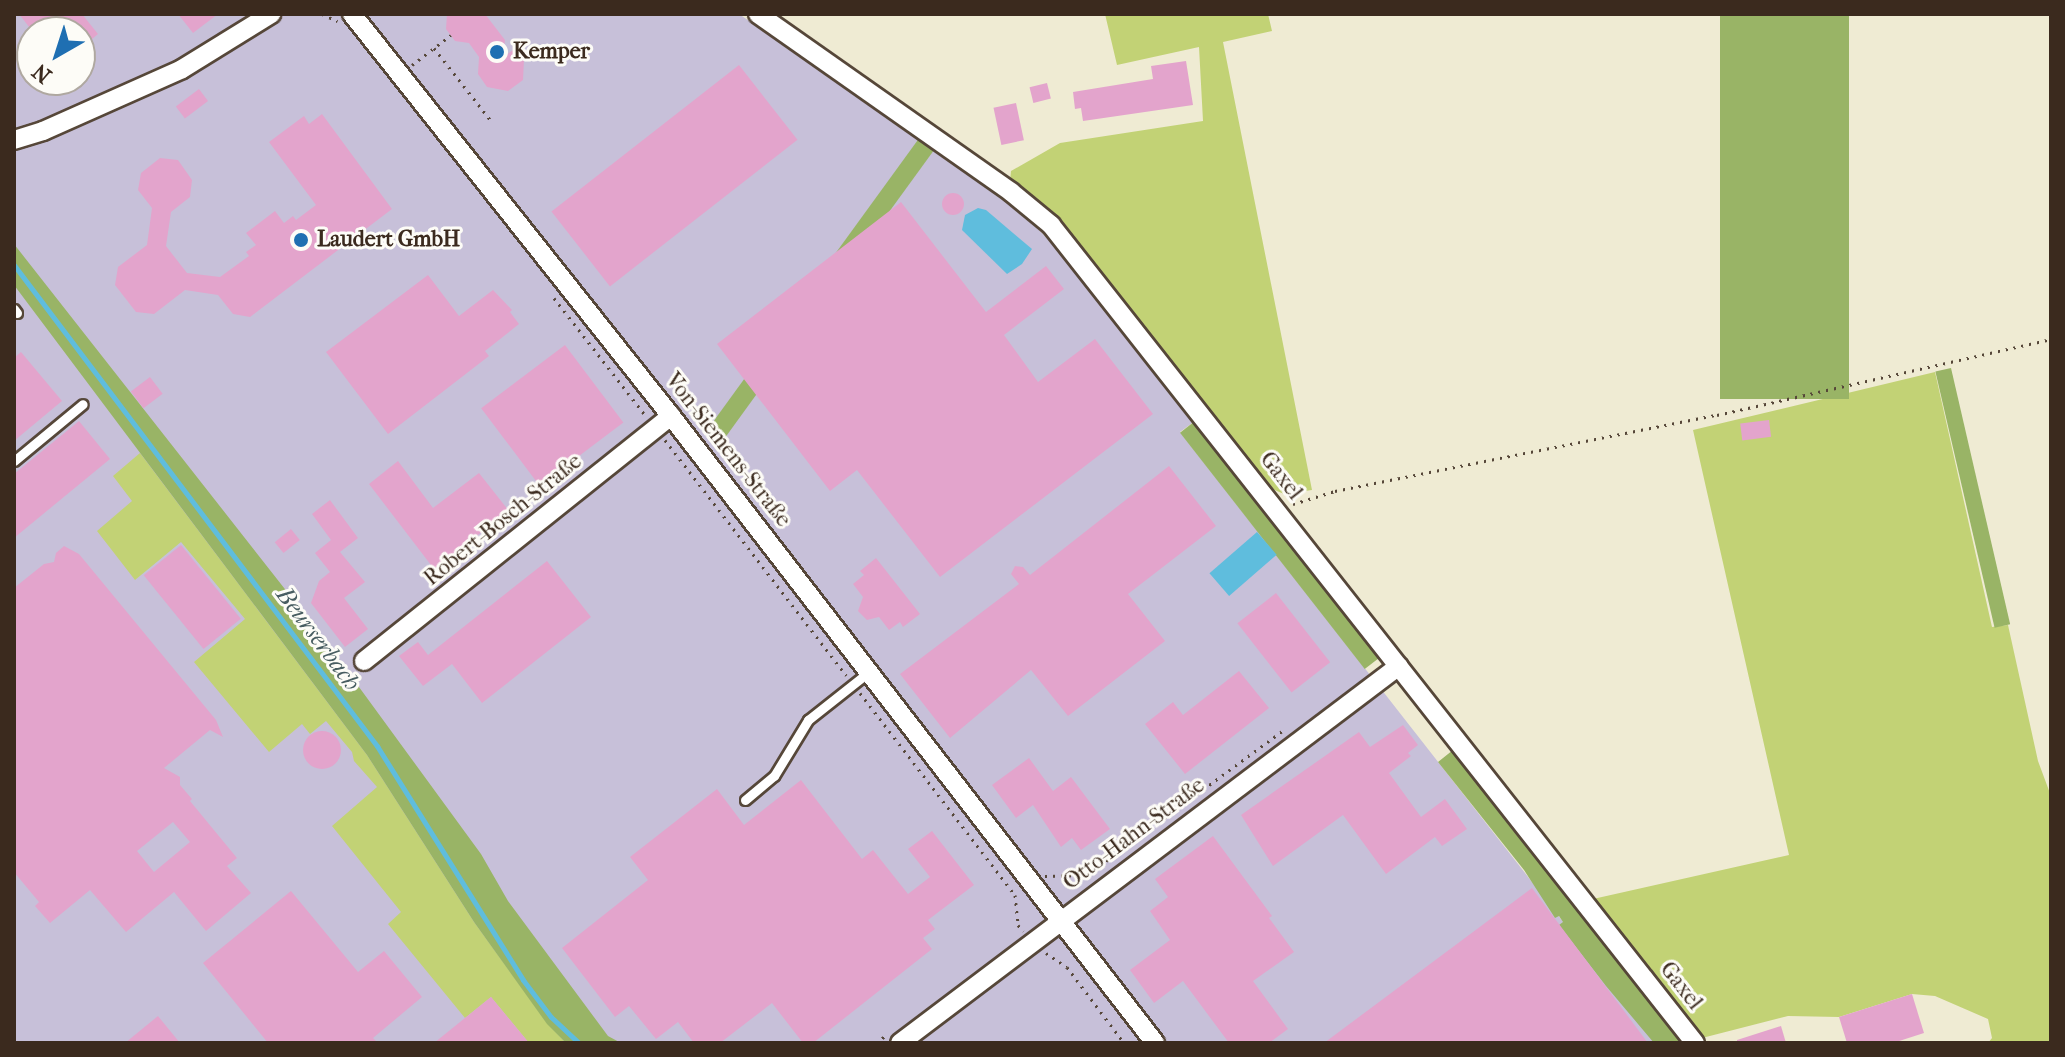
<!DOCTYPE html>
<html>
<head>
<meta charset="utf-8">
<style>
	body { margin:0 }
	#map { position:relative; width:2065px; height:1057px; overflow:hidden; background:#efebd3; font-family:"IM FELL French Canon",serif }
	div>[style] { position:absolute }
	.industrial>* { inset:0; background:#c7c0d9 }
	.green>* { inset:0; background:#c2d275 }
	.forest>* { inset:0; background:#99b466; transform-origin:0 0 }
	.water>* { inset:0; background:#5fbddd; transform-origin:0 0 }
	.stream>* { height:5px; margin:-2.5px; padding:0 2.5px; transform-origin:2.5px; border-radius:2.5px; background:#5fbddd }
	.building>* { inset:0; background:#e3a4cc; transform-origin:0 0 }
	.round { border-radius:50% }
	.path>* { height:3px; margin-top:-1.5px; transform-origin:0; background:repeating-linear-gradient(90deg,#564739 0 2px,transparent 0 8px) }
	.roads { filter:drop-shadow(2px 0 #564739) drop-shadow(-2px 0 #564739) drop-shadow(0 2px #564739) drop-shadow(0 -2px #564739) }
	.service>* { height:9px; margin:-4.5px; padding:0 4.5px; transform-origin:4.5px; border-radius:4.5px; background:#fff }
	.minor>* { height:18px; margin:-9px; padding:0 9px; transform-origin:9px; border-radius:9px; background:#fff }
	.dots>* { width:22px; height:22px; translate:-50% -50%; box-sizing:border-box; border:4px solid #fdfcf7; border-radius:50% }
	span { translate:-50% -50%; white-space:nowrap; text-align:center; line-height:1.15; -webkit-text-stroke:6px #fdfcf7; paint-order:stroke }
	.poi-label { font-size:22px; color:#3b2a1e; font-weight:700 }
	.left { translate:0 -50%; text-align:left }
	.street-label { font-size:22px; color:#3b2a1e }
	.water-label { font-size:24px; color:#485d61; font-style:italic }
	.frame { position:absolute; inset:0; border:16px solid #3b2a1e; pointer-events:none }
	.north { position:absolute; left:16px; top:16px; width:80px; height:80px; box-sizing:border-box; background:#fdfcf7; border:2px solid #afa8a0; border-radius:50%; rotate:219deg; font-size:22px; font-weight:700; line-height:32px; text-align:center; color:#3b2a1e }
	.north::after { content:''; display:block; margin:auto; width:28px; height:36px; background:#1f6fb2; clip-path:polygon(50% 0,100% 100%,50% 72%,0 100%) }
</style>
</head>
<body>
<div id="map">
	<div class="industrial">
		<div style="clip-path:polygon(evenodd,14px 14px,739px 14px,920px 137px,1025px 215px,1070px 263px,1195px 421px,1180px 432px,1658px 1043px,14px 1043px,14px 14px,32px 32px,80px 32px,80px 80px,32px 80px,32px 32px)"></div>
	</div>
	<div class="green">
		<div style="clip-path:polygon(1105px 14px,1268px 14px,1272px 31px,1223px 42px,1312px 490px,1284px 494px,1268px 487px,1058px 219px,1010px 181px,1011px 171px,1060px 143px,1203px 121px,1199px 47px,1117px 65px)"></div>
		<div style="clip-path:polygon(1935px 372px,1992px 627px,2008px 625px,2038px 761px,2051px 796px,2051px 1043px,1988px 1043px,1992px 1038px,1988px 1019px,1935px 996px,1912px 994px,1839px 1017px,1788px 1016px,1702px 1038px,1593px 899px,1789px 855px,1693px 430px)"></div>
		<div style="clip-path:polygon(140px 453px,367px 755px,474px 922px,547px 1023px,566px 1043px,529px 1043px,491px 997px,465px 1018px,388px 924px,401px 912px,332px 826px,377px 787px,354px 761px,352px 752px,326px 721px,310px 734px,302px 724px,269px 752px,194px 662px,245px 619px,181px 542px,135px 580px,97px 531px,132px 501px,113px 476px)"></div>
	</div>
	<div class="forest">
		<div style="left:1720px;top:14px;width:129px;height:385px"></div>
		<div style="left:920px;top:137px;width:19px;height:360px;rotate:36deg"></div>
		<div style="clip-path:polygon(14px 244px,321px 635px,481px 854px,508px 901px,608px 1036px,621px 1043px,566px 1043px,547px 1024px,474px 922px,367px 755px,14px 285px)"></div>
		<div style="left:1951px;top:368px;width:263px;height:16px;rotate:77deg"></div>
		<div style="left:1195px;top:421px;width:300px;height:19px;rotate:52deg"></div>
		<div style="clip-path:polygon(1453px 750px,1686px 1043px,1654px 1043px,1606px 986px,1559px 925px,1563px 922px,1559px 916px,1555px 918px,1524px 870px,1438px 762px)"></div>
	</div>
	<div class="water">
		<div style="clip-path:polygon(978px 208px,986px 210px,1032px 249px,1022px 264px,1007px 274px,962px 230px,965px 215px)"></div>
		<div style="left:1257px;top:532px;width:30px;height:63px;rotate:49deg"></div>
	</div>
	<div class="stream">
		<div style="left:14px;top:265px;width:603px;rotate:52.96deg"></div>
		<div style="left:377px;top:746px;width:276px;rotate:58deg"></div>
		<div style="left:523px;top:980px;width:46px;rotate:52.9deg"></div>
		<div style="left:551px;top:1017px;width:38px;rotate:43deg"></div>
	</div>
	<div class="building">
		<div style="clip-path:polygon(19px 14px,82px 14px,98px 34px,80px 49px,80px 32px,33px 32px)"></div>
		<div style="clip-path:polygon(178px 14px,218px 14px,193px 33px)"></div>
		<div style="clip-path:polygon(447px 14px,485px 14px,505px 40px,503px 57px,516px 48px,524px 59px,523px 80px,508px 91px,487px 87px,478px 74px,479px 57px,469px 43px,455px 41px,446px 29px)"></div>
		<div style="clip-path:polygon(1186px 61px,1193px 105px,1083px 121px,1081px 108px,1075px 109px,1073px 92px,1153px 79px,1151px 66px)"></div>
		<div style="left:739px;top:65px;width:95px;height:238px;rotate:52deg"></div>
		<div style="left:1047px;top:83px;width:16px;height:18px;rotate:76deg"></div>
		<div style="left:199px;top:89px;width:15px;height:29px;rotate:53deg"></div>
		<div style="left:1016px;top:103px;width:38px;height:23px;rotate:78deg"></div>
		<div style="clip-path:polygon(322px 114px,392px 209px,250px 317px,233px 314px,218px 295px,185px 290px,154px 314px,136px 312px,115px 285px,118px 267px,147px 245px,152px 208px,138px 190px,141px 173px,160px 158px,178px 160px,192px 180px,190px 197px,171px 212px,166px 246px,187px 273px,220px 277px,249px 256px,246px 252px,256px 245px,246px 233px,275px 211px,284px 223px,293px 216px,296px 220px,316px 205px,269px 142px,304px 116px,309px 124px)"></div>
		<div class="round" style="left:942px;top:193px;width:22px;height:22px"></div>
		<div style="clip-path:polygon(901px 202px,986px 312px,1046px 266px,1064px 289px,1004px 335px,1038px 382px,1095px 339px,1153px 414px,940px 577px,857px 470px,830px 491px,717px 344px)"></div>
		<div style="clip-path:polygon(428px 275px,459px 316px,493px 290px,512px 310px,510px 312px,519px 324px,485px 351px,489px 356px,388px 434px,326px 352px)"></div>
		<div style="left:565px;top:345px;width:97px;height:105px;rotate:53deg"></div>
		<div style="clip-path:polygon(21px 352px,62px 401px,14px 441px,14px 358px)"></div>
		<div style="left:150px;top:377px;width:21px;height:24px;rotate:53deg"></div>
		<div style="left:1769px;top:420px;width:17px;height:29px;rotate:83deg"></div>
		<div style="clip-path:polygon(79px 421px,110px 459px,14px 538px,14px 474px)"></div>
		<div style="clip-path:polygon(398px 461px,433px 508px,479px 473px,509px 511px,434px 569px,369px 484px)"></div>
		<div style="clip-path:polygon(1169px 466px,1216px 526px,1128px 594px,1165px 641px,1068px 716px,1031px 670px,950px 738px,900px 674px,1019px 584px,1011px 574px,1015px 566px,1023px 567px,1030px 575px)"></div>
		<div style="clip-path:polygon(330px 500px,358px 538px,340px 552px,365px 582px,344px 598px,368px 629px,345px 647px,311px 603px,319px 581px,330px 572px,315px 553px,331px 540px,312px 514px)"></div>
		<div style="left:291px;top:529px;width:14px;height:21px;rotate:51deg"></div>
		<div style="left:181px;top:545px;width:95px;height:48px;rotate:51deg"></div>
		<div style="clip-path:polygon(evenodd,64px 546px,79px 554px,216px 720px,223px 737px,210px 730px,164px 768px,180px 777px,180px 785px,192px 799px,190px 801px,237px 858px,227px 866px,251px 893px,206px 931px,174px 892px,126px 932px,90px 890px,50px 923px,35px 906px,39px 902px,14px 872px,14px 588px,44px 564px,54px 562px,56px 553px,64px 546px,173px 822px,190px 842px,154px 872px,137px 851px,173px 822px)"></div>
		<div style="clip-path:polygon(876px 558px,920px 614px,903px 627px,900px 622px,889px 630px,879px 617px,867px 620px,858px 611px,863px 597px,853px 584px,864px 575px,860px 571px)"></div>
		<div style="clip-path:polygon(547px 561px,591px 617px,482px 703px,452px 664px,423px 686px,399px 656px,418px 642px,428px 655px)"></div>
		<div style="left:1276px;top:593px;width:88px;height:49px;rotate:52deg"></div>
		<div style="clip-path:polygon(1239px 671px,1269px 708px,1185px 774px,1145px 724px,1173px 702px,1183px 715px)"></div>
		<div style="clip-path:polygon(1403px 725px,1418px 745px,1408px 753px,1411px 756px,1389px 773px,1421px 817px,1445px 799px,1467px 829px,1442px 846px,1435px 837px,1386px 874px,1343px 815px,1273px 866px,1241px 815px,1359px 732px,1370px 747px)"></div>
		<div class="round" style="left:303px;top:731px;width:38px;height:38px"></div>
		<div style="clip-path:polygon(1029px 758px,1053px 791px,1071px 777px,1110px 829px,1081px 850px,1072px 838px,1061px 847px,1033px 805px,1016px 818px,992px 785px)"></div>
		<div style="clip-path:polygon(801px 780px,862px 859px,873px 850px,908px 894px,930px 877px,908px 849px,932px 831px,974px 885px,928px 920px,935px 929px,923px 938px,932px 949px,813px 1043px,803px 1043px,772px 1003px,720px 1043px,694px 1043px,678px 1022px,656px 1039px,629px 1006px,615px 1017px,562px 948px,648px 880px,630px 857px,717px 789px,744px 825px)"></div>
		<div style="clip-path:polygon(1213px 836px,1272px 916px,1269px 918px,1294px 952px,1253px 981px,1288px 1029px,1269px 1043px,1229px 1043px,1183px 981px,1154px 1003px,1130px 970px,1170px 940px,1150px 911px,1168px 897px,1155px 879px)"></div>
		<div style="clip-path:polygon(1532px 888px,1648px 1043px,1324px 1043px)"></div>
		<div style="clip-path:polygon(291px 891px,358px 972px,384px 951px,422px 997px,373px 1038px,378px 1043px,268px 1043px,203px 963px)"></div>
		<div style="clip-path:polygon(1912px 994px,1924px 1033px,1893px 1043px,1847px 1043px,1839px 1017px)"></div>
		<div style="clip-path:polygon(491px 997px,529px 1043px,434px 1043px,465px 1018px)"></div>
		<div style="clip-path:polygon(158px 1016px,180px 1043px,125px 1043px)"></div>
		<div style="clip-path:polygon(1781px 1026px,1786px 1043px,1737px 1043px,1737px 1040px)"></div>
	</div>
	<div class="path">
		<div style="left:322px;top:14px;width:17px;rotate:25deg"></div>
		<div style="left:434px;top:48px;width:94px;rotate:51.9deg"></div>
		<div style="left:412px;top:65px;width:49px;rotate:-37.6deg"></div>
		<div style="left:554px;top:298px;width:148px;rotate:52.1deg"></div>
		<div style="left:665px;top:440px;width:297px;rotate:52.4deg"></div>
		<div style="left:1293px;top:504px;width:44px;rotate:-17.2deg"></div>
		<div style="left:1335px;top:491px;width:389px;rotate:-11.3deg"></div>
		<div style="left:1717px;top:415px;width:343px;rotate:-12.8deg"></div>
		<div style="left:860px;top:693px;width:255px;rotate:52.5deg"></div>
		<div style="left:1015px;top:895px;width:30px;rotate:84deg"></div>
		<div style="left:1018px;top:925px;width:8px;rotate:50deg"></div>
		<div style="left:1045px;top:876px;width:42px;rotate:-1.4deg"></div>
		<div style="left:1087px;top:875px;width:246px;rotate:-36.4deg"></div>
		<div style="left:1046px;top:953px;width:25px;rotate:34deg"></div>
		<div style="left:1067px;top:967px;width:95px;rotate:53.1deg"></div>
		<div style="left:876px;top:1043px;width:11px;rotate:-38deg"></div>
	</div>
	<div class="roads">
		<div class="service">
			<div style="left:14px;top:309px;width:5px;rotate:53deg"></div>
			<div style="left:14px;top:461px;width:89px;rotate:-39.6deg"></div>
			<div style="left:745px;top:800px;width:38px;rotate:-40deg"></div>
			<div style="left:774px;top:776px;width:66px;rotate:-58.7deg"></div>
			<div style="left:808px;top:720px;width:79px;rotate:-38.3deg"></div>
		</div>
		<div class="minor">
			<div style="left:352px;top:14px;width:513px;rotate:51.57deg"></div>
			<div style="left:671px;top:416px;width:792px;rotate:52.33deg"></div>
			<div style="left:758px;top:14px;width:309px;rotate:35.1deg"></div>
			<div style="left:1011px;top:192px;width:52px;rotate:39.5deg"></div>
			<div style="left:1051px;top:225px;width:1041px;rotate:51.79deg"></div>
			<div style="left:14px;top:140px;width:30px;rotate:-17deg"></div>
			<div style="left:43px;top:131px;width:152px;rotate:-24deg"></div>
			<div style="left:182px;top:69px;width:105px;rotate:-31.7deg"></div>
			<div style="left:364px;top:661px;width:393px;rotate:-38.6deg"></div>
			<div style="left:900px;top:1043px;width:625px;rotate:-37.07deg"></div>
		</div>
	</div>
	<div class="dots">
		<div style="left:497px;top:52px;background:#1f6fb2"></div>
		<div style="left:301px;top:240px;background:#1f6fb2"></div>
	</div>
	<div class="poi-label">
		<span class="left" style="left:513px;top:52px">Kemper</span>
		<span class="left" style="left:317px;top:240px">Laudert GmbH</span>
	</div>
	<div class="street-label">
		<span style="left:728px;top:450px;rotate:52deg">Von-Siemens-Straße</span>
		<span style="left:1281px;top:476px;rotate:52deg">Gaxel</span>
		<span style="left:503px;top:520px;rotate:-39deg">Robert-Bosch-Straße</span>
		<span style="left:1134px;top:834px;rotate:-37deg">Otto-Hahn-Straße</span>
		<span style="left:1681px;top:986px;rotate:52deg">Gaxel</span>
	</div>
	<div class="water-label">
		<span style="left:318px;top:639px;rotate:53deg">Beurserbach</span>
	</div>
	<div class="frame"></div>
	<div class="north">N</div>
</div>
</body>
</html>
